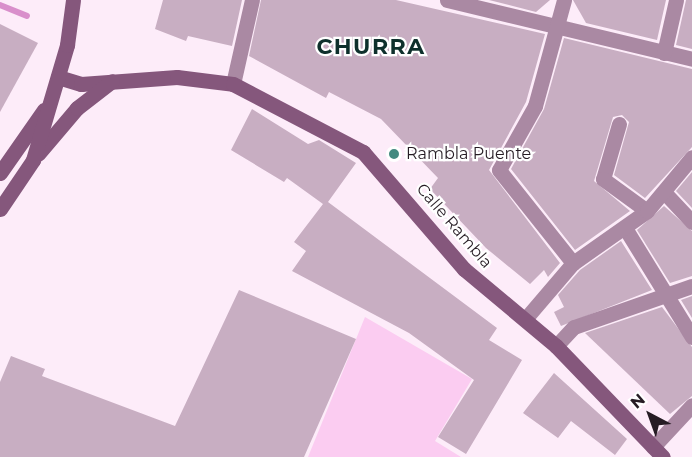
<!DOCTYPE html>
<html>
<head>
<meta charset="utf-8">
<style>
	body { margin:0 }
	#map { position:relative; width:692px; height:457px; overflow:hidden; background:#fdecf9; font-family:Montserrat,sans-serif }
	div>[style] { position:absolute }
	.green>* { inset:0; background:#fbccf1 }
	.stream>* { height:6px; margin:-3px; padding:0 3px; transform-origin:3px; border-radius:3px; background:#d98fcb }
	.building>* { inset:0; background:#c8aec2 }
	.street>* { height:15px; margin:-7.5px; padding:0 7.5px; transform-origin:7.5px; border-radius:7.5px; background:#aa89a3 }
	.secondary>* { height:15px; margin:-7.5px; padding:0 7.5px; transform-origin:7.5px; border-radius:7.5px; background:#85577c }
	.dots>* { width:16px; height:16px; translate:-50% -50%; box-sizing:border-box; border:3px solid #fff; border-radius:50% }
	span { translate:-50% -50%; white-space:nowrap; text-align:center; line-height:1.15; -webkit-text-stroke:4.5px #fff; paint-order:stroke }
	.poi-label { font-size:16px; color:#261c24 }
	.left { translate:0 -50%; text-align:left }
	.street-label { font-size:16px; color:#261c24 }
	.district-label { font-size:22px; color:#0e302c; font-weight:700; letter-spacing:1.5px }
	.north { position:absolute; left:620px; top:385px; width:60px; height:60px; -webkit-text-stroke:4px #fff; paint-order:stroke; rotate:319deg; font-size:16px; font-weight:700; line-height:24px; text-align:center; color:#261c24 }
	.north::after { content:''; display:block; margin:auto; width:21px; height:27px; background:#261c24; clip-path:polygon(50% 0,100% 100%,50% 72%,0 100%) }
</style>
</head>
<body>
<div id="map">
	<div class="green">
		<div style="clip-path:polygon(365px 317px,472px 379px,435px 441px,461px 457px,308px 457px)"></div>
	</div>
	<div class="stream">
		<div style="left:0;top:5px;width:29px;rotate:22deg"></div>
	</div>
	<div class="building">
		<div style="clip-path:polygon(163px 0,242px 0,232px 46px,188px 36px,186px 41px,155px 29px)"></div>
		<div style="clip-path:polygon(261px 0,396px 0,545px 34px,526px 102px,489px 170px,560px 263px,548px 277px,544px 270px,530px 284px,486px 248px,430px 189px,438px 178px,381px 119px,329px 92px,326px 98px,249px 56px)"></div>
		<div style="clip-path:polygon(489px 0,550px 0,536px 12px)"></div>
		<div style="clip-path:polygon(573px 0,666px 0,657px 40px,586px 23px)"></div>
		<div style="clip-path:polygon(686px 0,692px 0,692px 49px,676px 45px)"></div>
		<div style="clip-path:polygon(0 24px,38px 43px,0 112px)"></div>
		<div style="clip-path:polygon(564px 38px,692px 69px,692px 147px,645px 198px,614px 175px,629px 122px,622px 115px,613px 117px,594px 181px,630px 211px,575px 250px,511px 169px,544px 109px)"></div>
		<div style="clip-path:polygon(252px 109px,308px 144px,319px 140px,356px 163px,328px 202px,497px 328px,489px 340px,522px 360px,466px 454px,438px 437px,474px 380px,409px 333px,292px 271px,306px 251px,294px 242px,323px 204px,287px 178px,284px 182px,231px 150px)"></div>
		<div style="clip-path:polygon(692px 172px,692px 208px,676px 191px)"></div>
		<div style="clip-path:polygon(664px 206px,692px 231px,692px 276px,670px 283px,637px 230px)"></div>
		<div style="clip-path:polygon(621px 241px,652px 290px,561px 326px,554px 312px,564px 307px,558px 295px,580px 270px)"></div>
		<div style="clip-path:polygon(239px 290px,356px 339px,304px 457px,0 457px,0 382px,11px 356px,45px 369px,42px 376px,175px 426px)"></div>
		<div style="clip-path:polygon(692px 296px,692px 318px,681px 300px)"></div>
		<div style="clip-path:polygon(662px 307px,692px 347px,692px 396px,670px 414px,585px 333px)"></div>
		<div style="clip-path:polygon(554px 373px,627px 439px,615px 455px,571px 421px,558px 438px,523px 413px)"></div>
	</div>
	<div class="street">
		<div style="left:447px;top:0;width:252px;rotate:13.5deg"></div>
		<div style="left:564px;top:0;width:110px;rotate:105.3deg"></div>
		<div style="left:535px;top:106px;width:73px;rotate:119.4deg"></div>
		<div style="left:499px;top:170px;width:119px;rotate:51.5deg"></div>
		<div style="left:664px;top:53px;width:54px;rotate:-77.2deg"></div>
		<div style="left:233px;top:84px;width:86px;rotate:-77.3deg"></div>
		<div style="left:619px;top:124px;width:57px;rotate:106.2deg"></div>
		<div style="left:603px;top:179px;width:54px;rotate:36deg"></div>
		<div style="left:664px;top:192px;width:41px;rotate:47deg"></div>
		<div style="left:625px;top:228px;width:128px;rotate:58.4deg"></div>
		<div style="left:526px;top:318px;width:72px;rotate:-49.5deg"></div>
		<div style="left:573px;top:263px;width:90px;rotate:-35.1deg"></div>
		<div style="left:647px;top:211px;width:70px;rotate:-50.2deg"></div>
		<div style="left:556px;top:346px;width:26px;rotate:-47deg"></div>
		<div style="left:574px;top:327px;width:125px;rotate:-19.2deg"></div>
		<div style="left:653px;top:447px;width:57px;rotate:-47.1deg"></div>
	</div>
	<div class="secondary">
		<div style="left:58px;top:77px;width:24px;rotate:17deg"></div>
		<div style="left:81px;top:84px;width:96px;rotate:-4.2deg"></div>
		<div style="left:177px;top:77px;width:56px;rotate:7.1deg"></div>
		<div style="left:233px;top:84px;width:147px;rotate:27.6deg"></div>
		<div style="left:363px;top:152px;width:155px;rotate:49.2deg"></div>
		<div style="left:464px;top:269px;width:120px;rotate:39.9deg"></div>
		<div style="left:556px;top:346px;width:154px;rotate:46.1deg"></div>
		<div style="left:38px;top:154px;width:60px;rotate:-49.7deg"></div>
		<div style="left:77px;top:108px;width:44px;rotate:-37.6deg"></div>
		<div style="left:0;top:173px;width:77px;rotate:-55.1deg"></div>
		<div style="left:0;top:209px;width:59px;rotate:-56deg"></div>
		<div style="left:33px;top:160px;width:120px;rotate:-73.5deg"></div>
		<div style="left:67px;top:45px;width:45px;rotate:-82.4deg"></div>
	</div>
	<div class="dots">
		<div style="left:394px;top:154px;background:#43897f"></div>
	</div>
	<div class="poi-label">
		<span class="left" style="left:406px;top:154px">Rambla Puente</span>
	</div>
	<div class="street-label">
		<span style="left:454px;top:226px;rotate:49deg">Calle Rambla</span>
	</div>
	<div class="district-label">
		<span style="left:371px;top:47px">CHURRA</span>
	</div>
	<div class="north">N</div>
</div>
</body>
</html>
